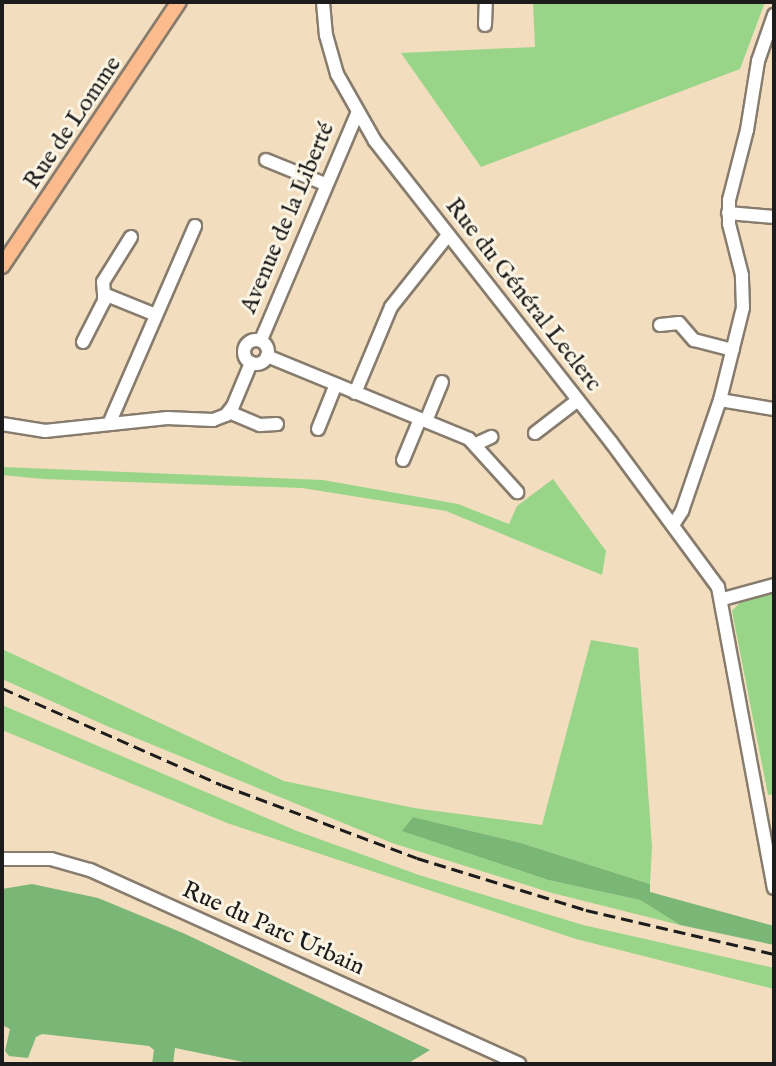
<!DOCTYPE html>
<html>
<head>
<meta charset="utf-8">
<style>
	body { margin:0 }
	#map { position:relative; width:776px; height:1066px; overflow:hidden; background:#f2ddbe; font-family:"IM FELL English",serif }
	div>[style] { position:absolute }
	.green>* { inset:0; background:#99d589 }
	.forest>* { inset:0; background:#7ab675 }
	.roads { filter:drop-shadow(2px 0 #877c6d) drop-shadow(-2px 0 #877c6d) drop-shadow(0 2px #877c6d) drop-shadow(0 -2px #877c6d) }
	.minor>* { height:12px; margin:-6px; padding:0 6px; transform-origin:6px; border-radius:6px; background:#fff }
	.minor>.ring { margin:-6px; padding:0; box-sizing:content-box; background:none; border:12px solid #fff; border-radius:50% }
	.major>* { height:14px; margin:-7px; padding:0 7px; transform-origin:7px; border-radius:7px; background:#fbbb8c }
	.rail>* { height:3px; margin-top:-1.5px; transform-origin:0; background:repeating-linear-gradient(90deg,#1c1c1c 0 12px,transparent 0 18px) }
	span { translate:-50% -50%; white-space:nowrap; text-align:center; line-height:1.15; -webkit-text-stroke:6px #fcf5e5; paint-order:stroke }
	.street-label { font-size:24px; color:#1c1c1c }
	.frame { position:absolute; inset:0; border:4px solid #1c1c1c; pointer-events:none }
</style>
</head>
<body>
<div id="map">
	<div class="green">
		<div style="clip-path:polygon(533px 2px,765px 2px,740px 69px,481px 167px,401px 53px,535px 47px)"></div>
		<div style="clip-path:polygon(2px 467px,323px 480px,458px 504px,509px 524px,517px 506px,553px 479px,606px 551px,602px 575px,446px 511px,302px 488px,43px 479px,2px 475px)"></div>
		<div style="clip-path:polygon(774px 590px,774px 794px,768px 795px,732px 611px,744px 598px)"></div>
		<div style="clip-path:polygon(591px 640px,638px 648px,652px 847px,650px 884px,521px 843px,413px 817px,403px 831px,548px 880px,640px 900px,680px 925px,552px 893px,392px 843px,109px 727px,2px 679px,2px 649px,284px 781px,414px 808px,542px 825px)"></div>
		<div style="clip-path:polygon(2px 705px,297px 831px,419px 875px,583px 925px,774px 968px,774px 989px,576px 939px,227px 823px,2px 730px)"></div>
	</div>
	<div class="forest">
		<div style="clip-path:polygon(413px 817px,521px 843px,650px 884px,650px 892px,774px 926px,774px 945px,680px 925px,640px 900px,548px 880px,402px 831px)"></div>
		<div style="clip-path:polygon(32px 884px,98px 898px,183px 933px,430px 1050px,407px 1064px,253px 1064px,175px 1048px,173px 1064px,152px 1064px,154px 1050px,149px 1046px,42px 1034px,36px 1037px,28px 1058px,9px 1056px,5px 1051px,10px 1029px,2px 1025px,2px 889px)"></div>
	</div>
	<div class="roads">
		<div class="minor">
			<div style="left:323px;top:2px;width:33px;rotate:85deg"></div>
			<div style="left:326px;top:35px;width:41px;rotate:74.2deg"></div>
			<div style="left:337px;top:74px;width:77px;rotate:60.4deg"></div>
			<div style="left:375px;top:141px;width:382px;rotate:51.9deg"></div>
			<div style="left:611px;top:442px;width:180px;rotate:53.6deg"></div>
			<div style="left:718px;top:587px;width:306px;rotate:79.5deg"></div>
			<div style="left:485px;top:25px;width:23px;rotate:-88deg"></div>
			<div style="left:266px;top:160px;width:64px;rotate:22.1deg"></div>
			<div style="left:728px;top:213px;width:46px;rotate:5deg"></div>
			<div style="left:131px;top:237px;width:53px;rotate:121.9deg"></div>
			<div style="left:103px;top:282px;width:12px;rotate:85deg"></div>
			<div style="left:104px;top:294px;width:56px;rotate:22deg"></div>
			<div style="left:660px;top:325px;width:19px;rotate:-6deg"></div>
			<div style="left:679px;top:323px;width:23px;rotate:49deg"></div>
			<div style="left:694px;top:340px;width:40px;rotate:14.4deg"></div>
			<div class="ring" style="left:244px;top:340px;width:12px;height:12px"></div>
			<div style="left:261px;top:340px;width:246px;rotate:-67deg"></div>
			<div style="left:83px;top:342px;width:46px;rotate:-62.9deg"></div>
			<div style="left:104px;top:301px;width:7px;rotate:-90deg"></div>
			<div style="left:267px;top:356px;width:218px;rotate:22.3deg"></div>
			<div style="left:469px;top:439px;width:72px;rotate:47.8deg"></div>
			<div style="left:355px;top:393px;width:93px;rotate:-67.3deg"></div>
			<div style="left:391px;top:307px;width:92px;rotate:-51.6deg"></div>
			<div style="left:720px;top:400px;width:55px;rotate:9.5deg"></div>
			<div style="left:229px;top:412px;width:34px;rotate:23deg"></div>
			<div style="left:260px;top:425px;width:17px;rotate:-3deg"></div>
			<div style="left:426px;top:421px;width:42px;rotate:-67.7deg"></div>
			<div style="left:2px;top:424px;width:44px;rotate:9.2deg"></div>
			<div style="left:45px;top:431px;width:123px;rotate:-6.1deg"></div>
			<div style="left:167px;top:418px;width:46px;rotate:2.5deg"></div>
			<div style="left:213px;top:420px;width:14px;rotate:-21deg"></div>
			<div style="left:226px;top:415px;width:11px;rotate:-52deg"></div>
			<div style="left:233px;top:406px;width:47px;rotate:-67.3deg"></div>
			<div style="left:109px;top:424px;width:216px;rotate:-66.5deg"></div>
			<div style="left:318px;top:429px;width:48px;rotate:-68.2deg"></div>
			<div style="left:535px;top:433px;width:54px;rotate:-37.5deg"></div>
			<div style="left:476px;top:444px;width:17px;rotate:-25deg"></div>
			<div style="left:403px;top:460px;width:44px;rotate:-67.5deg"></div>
			<div style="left:673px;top:525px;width:17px;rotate:-57deg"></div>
			<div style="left:682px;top:511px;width:117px;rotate:-71.1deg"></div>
			<div style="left:720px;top:400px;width:95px;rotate:-76deg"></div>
			<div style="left:743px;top:308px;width:33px;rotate:-92deg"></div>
			<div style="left:742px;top:275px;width:53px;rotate:-104.3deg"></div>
			<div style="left:729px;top:224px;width:24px;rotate:-90deg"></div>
			<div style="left:729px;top:200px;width:72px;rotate:-75.6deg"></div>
			<div style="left:747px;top:130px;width:70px;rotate:-80.9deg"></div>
			<div style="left:758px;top:61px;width:49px;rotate:-70.8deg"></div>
			<div style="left:723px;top:599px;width:53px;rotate:-15.4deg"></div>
			<div style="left:2px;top:859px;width:49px"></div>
			<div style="left:51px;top:859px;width:41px;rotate:15.8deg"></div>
			<div style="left:90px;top:870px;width:471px;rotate:24.3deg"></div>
		</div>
		<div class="major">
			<div style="left:2px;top:266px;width:318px;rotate:-56.2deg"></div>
		</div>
	</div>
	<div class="rail">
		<div style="left:2px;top:688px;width:240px;rotate:23.8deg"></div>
		<div style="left:222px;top:785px;width:208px;rotate:20.5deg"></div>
		<div style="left:417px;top:858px;width:177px;rotate:17.1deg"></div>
		<div style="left:586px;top:910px;width:193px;rotate:13.2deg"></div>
	</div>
	<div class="street-label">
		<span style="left:73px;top:123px;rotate:-56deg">Rue de Lomme</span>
		<span style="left:288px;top:218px;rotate:-67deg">Avenue de la Liberté</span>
		<span style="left:523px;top:295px;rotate:52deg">Rue du Général Leclerc</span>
		<span style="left:273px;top:929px;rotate:24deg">Rue du Parc Urbain</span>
	</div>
	<div class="frame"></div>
</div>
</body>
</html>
